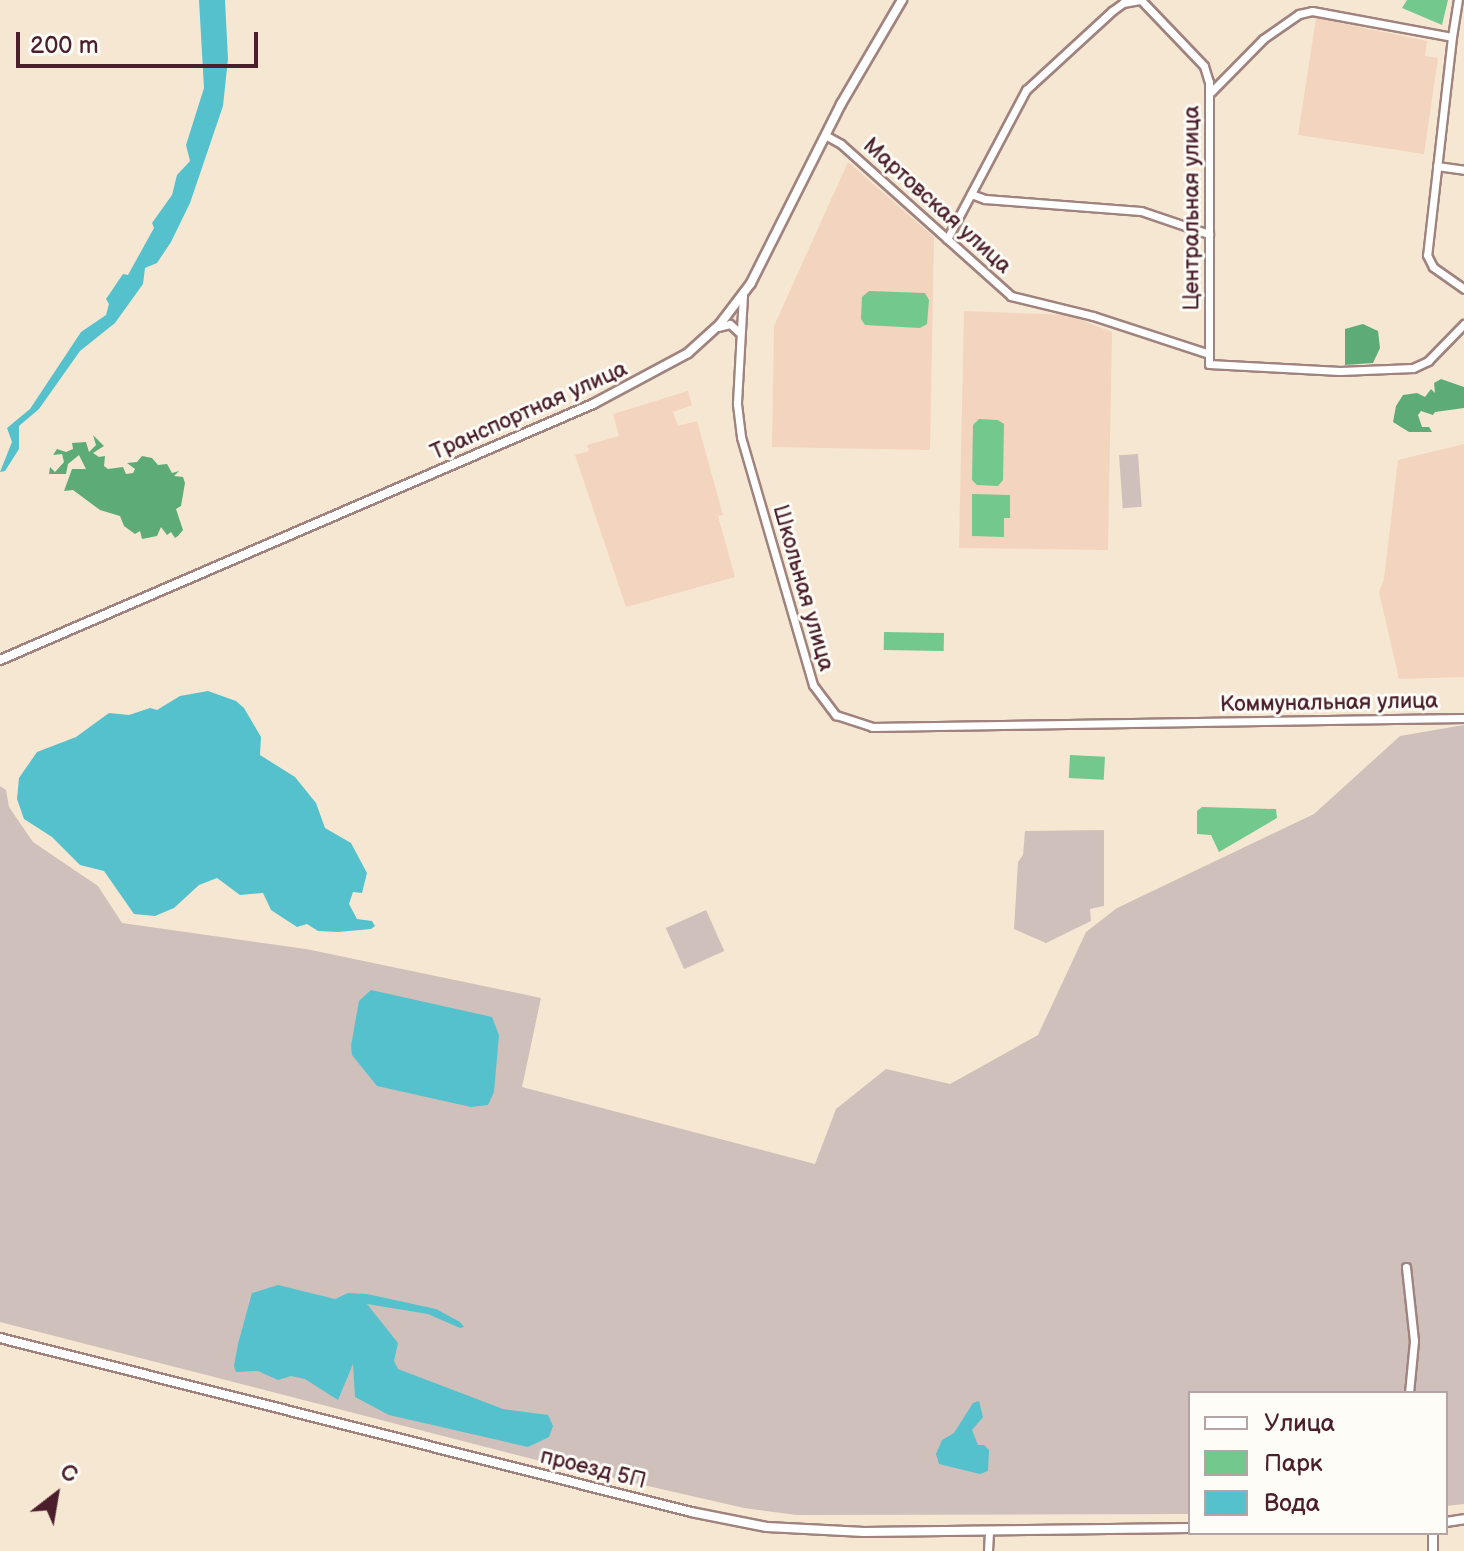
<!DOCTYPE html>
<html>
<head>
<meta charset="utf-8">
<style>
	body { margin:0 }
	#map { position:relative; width:1464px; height:1551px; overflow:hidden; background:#f6e7d2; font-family:"Balsamiq Sans",sans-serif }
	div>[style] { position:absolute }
	.built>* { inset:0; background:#f3d4bf }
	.industrial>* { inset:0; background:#cfc0bb; transform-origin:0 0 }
	.green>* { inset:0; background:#72c88d; transform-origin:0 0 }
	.forest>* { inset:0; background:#5dac78 }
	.water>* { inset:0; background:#54c1cd }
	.roads { filter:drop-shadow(2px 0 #a0837e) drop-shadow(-2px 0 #a0837e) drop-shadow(0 2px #a0837e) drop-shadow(0 -2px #a0837e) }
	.minor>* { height:7px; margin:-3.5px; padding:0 3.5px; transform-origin:3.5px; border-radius:3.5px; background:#fff }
	.tertiary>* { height:8px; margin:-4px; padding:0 4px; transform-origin:4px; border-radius:4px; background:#fff }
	span { translate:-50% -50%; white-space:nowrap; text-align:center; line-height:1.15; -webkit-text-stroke:6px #fdfcf7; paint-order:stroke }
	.street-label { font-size:22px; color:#4a1f2b }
	.legend { position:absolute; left:1188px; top:1391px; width:260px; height:144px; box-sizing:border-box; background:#fdfcf7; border:2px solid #b5a4a5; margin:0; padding:10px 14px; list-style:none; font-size:24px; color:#4a1f2b }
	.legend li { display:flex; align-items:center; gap:16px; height:40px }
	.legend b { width:40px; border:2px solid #b5a4a5 }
	.north { position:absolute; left:16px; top:1455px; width:80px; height:80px; -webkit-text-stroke:6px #fdfcf7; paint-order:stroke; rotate:31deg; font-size:22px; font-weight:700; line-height:32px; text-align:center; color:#4a1f2b }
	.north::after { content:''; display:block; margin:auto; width:28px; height:36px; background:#4a1f2b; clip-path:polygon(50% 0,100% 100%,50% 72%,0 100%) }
	.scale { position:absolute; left:16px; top:32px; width:242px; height:36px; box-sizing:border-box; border:4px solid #4a1f2b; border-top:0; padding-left:10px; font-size:24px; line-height:28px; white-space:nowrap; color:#4a1f2b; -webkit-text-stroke:6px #fdfcf7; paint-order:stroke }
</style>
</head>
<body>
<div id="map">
	<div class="built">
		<div style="clip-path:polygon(1316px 18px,1427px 41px,1425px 56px,1438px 58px,1424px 154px,1298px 135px)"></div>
		<div style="clip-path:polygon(848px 162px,934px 237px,930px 450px,772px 447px,774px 326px)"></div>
		<div style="clip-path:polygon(964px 311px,1069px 315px,1112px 332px,1108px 550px,959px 548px)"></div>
		<div style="clip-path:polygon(688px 391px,692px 405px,673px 412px,678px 426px,697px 421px,723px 515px,718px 516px,735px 577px,626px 607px,575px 455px,589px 451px,587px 445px,619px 436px,613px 414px)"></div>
		<div style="clip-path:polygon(1464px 444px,1464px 677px,1399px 679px,1379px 592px,1384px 579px,1398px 460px)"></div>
	</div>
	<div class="industrial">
		<div style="left:1138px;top:454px;width:53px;height:19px;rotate:86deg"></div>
		<div style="clip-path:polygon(1464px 725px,1464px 1504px,1446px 1506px,1446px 1393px,1190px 1393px,1190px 1514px,797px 1515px,744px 1508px,552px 1464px,0 1322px,0 786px,6px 790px,9px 807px,33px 842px,98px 886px,122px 923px,306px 949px,541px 998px,522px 1087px,815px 1164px,836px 1109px,886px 1069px,950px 1084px,1038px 1035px,1086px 932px,1117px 908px,1314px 814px,1400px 736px)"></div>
		<div style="clip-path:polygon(1104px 830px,1104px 906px,1090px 909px,1091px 921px,1046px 943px,1014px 929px,1018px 862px,1023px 855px,1025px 831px)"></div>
		<div style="left:706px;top:910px;width:45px;height:44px;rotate:66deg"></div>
	</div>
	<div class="green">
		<div style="clip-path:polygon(1407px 0,1448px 0,1442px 25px,1402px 8px)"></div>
		<div style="clip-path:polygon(869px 291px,925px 293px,929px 300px,927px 324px,920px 328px,865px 325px,861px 319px,862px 297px)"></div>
		<div style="clip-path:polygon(979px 419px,998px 420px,1004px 424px,1003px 480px,998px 486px,977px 485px,972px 480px,973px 425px)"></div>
		<div style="clip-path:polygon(972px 494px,1010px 495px,1010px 518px,1004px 518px,1004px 537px,972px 536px)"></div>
		<div style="left:884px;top:632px;width:60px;height:18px;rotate:1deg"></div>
		<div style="left:1070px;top:755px;width:35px;height:23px;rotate:3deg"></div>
		<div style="clip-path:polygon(1202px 807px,1276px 809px,1277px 818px,1219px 852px,1211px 835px,1197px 834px,1197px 811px)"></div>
	</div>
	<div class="forest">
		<div style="clip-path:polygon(1363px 324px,1378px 331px,1380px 348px,1373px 363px,1345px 365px,1345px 329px)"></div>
		<div style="clip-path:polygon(1441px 379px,1464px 387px,1464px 408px,1435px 412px,1433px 415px,1421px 411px,1418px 415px,1422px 427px,1429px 427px,1432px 432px,1409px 432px,1393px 422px,1396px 406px,1403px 395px,1417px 393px,1425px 397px,1431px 389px,1435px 393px,1434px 383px)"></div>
		<div style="clip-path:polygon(93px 435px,104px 446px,93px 453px,99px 457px,105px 456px,104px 466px,108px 469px,123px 467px,126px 474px,133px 473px,135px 469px,127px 463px,137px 462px,142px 456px,152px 458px,158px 465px,167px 464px,172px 473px,179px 471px,174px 476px,183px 477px,185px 483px,181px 506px,176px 509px,183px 530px,178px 536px,175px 538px,171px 532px,167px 535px,161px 527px,157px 536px,142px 539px,140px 531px,135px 534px,124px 526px,120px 516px,100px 510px,73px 490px,64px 491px,72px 469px,86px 469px,79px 455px,68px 464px,66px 474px,49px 474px,50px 467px,55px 472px,64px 462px,62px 454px,53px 455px,57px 449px,66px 452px,73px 449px,72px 443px,86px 442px,89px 452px,96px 445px)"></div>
	</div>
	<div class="water">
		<div style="clip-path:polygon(199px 0,225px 0,228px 59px,223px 106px,190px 203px,171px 242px,157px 263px,145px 268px,143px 284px,115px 323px,80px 351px,39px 409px,19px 426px,19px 449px,5px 471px,0 472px,12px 442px,7px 428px,30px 409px,81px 332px,106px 315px,109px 304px,106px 299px,123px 274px,128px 275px,154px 228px,152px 223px,172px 195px,177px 175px,190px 161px,186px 145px,204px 88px)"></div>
		<div style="clip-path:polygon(208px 691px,236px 701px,244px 708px,261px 737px,260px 755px,295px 777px,316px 803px,325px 828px,351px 843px,367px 873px,362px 893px,353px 892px,349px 904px,357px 919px,372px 921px,375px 926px,371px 929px,338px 932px,318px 931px,307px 924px,297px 927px,271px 910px,263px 893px,240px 895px,217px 878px,199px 885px,174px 908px,155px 916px,134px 914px,104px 871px,80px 865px,52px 837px,24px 819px,17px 799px,19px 778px,37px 752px,76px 737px,109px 713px,129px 715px,150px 708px,157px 710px,180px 696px)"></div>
		<div style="clip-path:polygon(371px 990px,492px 1017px,499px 1035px,494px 1092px,488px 1105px,471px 1107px,377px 1086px,352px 1055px,351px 1046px,359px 1001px)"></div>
		<div style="clip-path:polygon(278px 1285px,335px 1299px,348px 1293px,367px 1294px,436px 1309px,460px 1322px,464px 1327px,460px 1328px,428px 1314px,367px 1304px,398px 1343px,394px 1361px,398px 1369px,503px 1409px,548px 1415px,553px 1426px,549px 1437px,528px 1447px,389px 1415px,355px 1397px,353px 1364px,338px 1400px,305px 1379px,291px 1376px,278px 1380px,258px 1371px,236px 1372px,234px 1366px,238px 1344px,252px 1293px)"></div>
		<div style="clip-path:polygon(979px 1401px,983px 1417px,972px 1430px,978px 1445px,984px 1445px,989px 1450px,988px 1471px,980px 1474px,939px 1464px,936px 1454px,942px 1440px,954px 1433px,973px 1403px)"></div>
	</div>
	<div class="roads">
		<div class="minor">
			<div style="left:1141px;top:0;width:91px;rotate:46.3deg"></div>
			<div style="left:1204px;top:66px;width:17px;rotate:73deg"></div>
			<div style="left:1209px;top:82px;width:282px;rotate:90deg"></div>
			<div style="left:1209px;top:364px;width:131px;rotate:3.1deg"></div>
			<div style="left:1340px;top:371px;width:73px;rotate:-2.4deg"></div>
			<div style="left:1413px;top:368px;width:17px;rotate:-25deg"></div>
			<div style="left:1428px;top:361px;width:52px;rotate:-45.8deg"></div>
			<div style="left:1452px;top:37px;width:219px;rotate:96.5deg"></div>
			<div style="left:1427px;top:255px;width:13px;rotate:63deg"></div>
			<div style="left:1433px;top:267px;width:38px;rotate:35deg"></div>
			<div style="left:1211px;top:92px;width:74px;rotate:-45.5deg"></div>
			<div style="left:1263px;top:39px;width:44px;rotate:-34.8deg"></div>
			<div style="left:1299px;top:14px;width:13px;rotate:-13deg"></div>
			<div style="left:1312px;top:11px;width:142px;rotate:10.5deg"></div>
			<div style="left:1452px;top:37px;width:37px;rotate:-81deg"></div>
			<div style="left:825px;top:135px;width:18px;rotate:29deg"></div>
			<div style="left:841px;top:144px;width:228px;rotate:41.8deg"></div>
			<div style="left:1011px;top:296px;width:84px;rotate:13.7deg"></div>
			<div style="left:1093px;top:316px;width:122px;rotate:18.1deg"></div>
			<div style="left:1437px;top:166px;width:27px;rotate:8deg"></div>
			<div style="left:971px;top:194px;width:15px;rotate:20deg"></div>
			<div style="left:985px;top:199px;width:156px;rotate:4.4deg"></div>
			<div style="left:1141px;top:211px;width:72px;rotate:18.7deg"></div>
			<div style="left:947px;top:239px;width:169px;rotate:-62.1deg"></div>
			<div style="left:1026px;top:90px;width:117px;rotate:-42.6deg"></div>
			<div style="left:1112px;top:11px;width:14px;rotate:-36deg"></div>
			<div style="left:1123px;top:3px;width:17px;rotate:-10deg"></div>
			<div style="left:743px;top:295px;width:109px;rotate:93.2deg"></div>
			<div style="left:737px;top:404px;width:33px;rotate:83deg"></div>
			<div style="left:741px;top:437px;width:258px;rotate:73.8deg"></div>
			<div style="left:813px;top:685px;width:38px;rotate:53deg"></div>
			<div style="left:836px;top:715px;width:38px;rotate:18deg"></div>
			<div style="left:872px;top:727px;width:592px;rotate:-0.87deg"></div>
			<div style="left:718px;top:327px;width:12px;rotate:-14deg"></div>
			<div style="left:730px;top:324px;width:12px;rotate:42deg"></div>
			<div style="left:1406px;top:1267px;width:74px;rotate:83.8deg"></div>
			<div style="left:1414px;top:1341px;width:52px;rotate:95.5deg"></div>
			<div style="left:988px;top:1551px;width:20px;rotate:-87deg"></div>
		</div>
		<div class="tertiary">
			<div style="left:0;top:660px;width:646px;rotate:-23.35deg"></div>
			<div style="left:593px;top:404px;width:108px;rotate:-28.2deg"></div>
			<div style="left:688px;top:353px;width:43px;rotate:-42.2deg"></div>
			<div style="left:720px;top:324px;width:51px;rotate:-52.9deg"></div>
			<div style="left:751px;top:283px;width:200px;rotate:-63.3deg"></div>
			<div style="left:841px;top:104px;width:121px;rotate:-59.6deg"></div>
			<div style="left:0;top:1338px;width:713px;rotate:14.13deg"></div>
			<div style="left:691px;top:1512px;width:77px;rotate:11.2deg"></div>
			<div style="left:767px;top:1527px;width:97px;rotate:3deg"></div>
			<div style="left:864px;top:1532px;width:326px;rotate:-0.7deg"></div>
			<div style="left:1446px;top:1522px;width:18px;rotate:-9deg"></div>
			<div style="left:1433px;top:1533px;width:18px;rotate:90deg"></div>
		</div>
	</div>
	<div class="street-label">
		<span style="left:937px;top:206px;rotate:42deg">Мартовская улица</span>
		<span style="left:1192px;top:208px;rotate:-90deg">Центральная улица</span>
		<span style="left:529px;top:411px;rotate:-24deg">Транспортная улица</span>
		<span style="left:803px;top:588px;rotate:74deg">Школьная улица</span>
		<span style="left:1329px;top:703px;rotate:-1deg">Коммунальная улица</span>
		<span style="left:593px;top:1469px;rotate:14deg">проезд 5П</span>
	</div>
	<ul class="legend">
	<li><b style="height:10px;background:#fff"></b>Улица</li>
	<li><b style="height:22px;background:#72c88d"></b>Парк</li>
	<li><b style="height:22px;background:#54c1cd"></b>Вода</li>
	</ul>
	<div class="north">С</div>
	<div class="scale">200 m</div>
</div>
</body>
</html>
